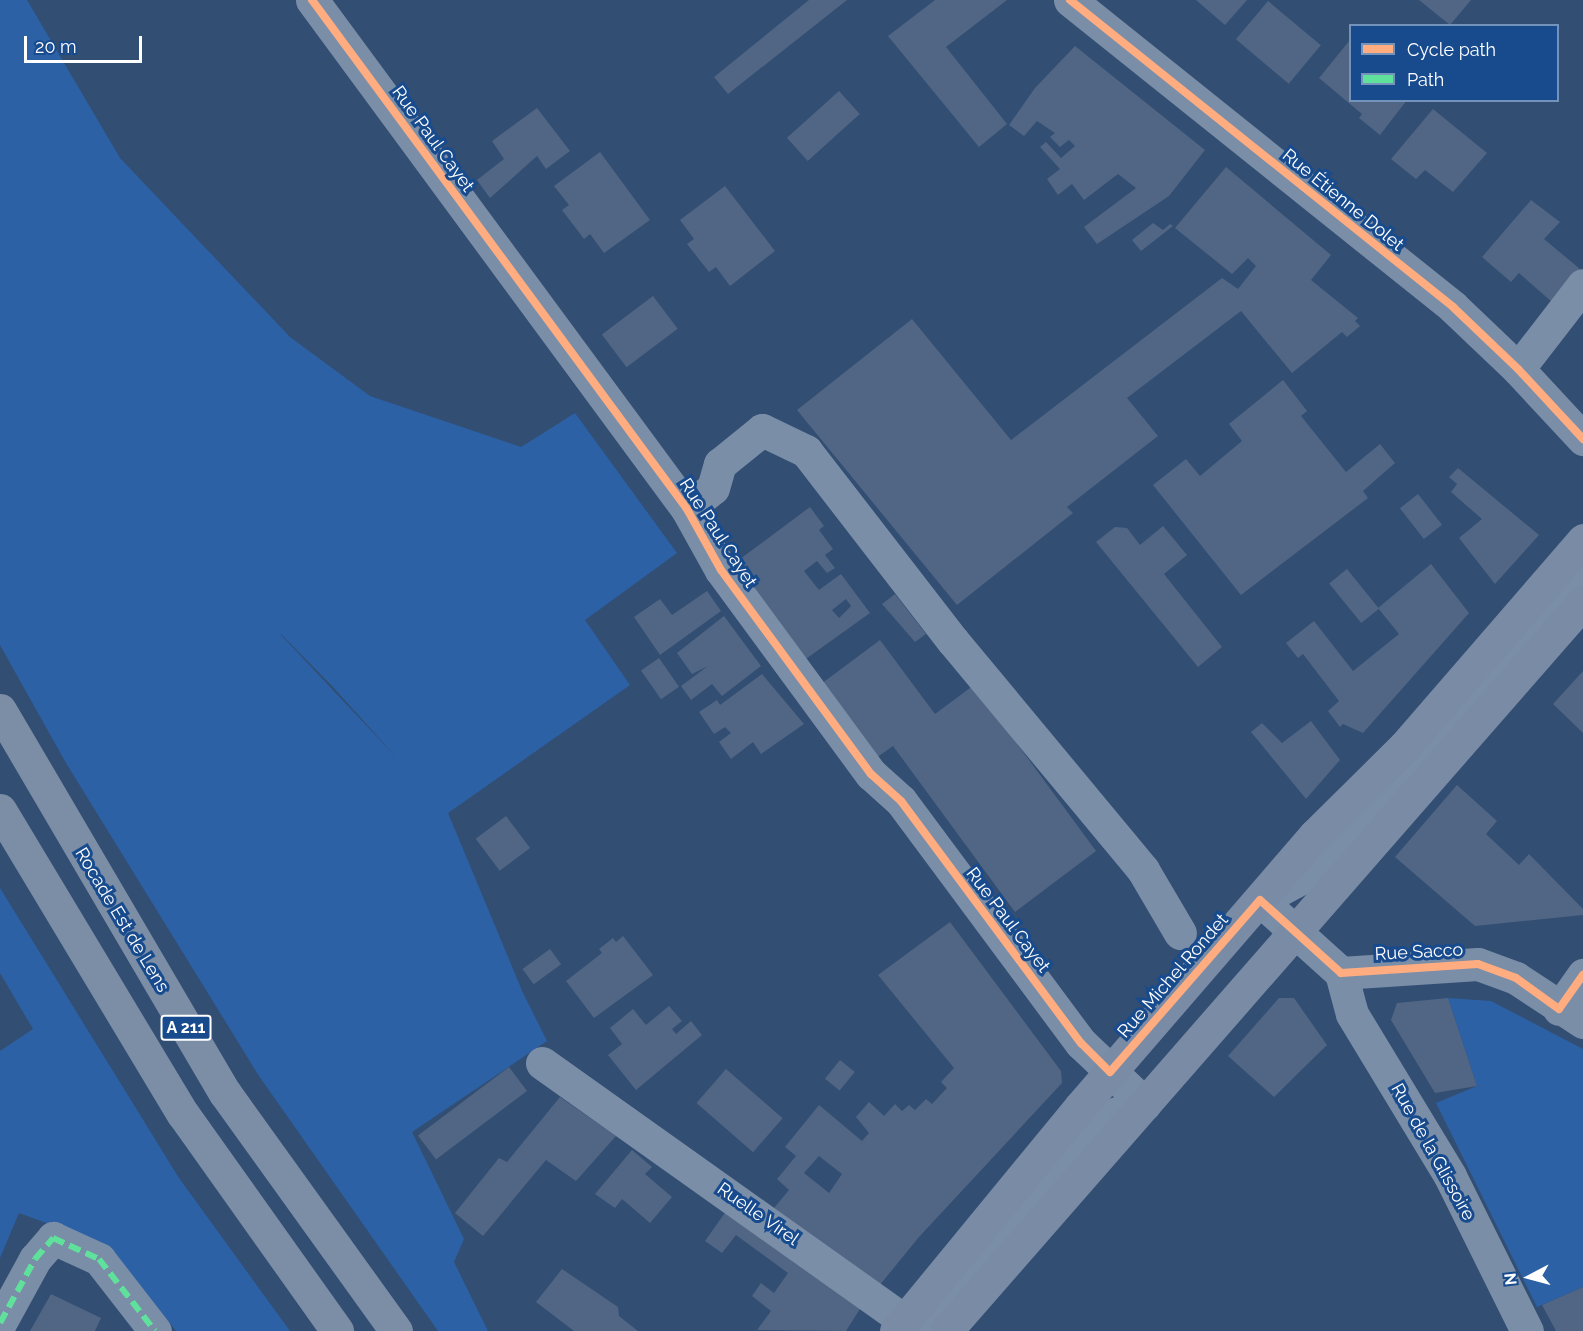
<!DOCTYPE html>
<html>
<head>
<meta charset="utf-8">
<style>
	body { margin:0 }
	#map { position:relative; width:1583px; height:1331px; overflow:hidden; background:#334e73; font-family:Raleway,sans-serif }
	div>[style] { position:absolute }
	.green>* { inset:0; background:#2c61a5 }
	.building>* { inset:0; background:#506684; transform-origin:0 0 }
	.minor>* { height:33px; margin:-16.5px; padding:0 16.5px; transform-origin:16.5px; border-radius:16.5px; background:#7a8ea7 }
	.major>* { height:33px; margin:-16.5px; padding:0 16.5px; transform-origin:16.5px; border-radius:16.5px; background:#7a8ca5 }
	.highway>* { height:33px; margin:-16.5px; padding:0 16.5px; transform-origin:16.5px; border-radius:16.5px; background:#7b8ea6 }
	.quiet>* { height:6px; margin-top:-3px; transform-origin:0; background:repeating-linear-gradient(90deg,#60e19b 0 12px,transparent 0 18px) }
	.cycleway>* { height:8px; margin:-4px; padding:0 4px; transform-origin:4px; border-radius:4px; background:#ffac80 }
	span { translate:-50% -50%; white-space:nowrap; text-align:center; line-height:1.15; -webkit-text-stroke:6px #184b8e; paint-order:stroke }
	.shield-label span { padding:2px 4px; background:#184b8e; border:2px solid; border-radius:4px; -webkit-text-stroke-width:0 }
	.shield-label { font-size:16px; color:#fff; font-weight:700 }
	.street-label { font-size:18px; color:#fff }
	.legend { position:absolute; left:1349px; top:24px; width:210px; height:78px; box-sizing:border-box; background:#184b8e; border:2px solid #7493bb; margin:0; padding:8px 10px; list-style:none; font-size:18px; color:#fff }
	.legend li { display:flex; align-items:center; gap:12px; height:30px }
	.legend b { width:30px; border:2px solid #7493bb }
	.north { position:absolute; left:1499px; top:1247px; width:60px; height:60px; -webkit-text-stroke:4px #184b8e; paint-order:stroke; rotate:264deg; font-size:16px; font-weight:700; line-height:24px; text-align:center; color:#fff }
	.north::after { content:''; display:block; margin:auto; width:21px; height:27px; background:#fff; clip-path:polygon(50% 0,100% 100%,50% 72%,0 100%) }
	.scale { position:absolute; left:24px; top:36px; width:118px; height:27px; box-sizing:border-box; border:3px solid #fff; border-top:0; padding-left:8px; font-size:18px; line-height:21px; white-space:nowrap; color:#fff; -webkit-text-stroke:4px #184b8e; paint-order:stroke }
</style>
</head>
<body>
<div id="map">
	<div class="green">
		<div style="clip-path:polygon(evenodd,0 0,27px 0,120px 158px,290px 337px,370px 396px,521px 447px,575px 413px,677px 553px,585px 620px,630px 685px,448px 813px,523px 993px,547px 1041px,412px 1132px,464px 1239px,454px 1262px,488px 1331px,438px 1331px,259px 1076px,66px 763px,0 645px,0 0,281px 634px,333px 687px,396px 757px,281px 635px,281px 634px)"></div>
		<div style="clip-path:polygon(0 888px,179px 1178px,290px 1331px,176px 1331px,109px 1246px,19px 1213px,0 1258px,0 1051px,33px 1029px,0 973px)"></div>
		<div style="clip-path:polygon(1448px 998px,1491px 1001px,1583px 1049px,1583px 1287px,1537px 1307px,1436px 1103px,1477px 1086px)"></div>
	</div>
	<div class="building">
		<div style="clip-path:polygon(809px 0,847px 0,728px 94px,714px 77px)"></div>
		<div style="clip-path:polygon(935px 0,1007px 0,946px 47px,1007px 124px,979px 147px,888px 36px)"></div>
		<div style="clip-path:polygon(1196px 0,1247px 0,1225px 25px)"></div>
		<div style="clip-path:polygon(1419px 0,1471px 0,1450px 25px)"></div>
		<div style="left:1268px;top:1px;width:69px;height:50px;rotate:40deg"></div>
		<div style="clip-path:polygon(1350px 40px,1350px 100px,1407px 100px,1380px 135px,1359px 118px,1362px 114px,1319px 78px)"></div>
		<div style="clip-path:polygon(1075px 46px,1205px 150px,1169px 196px,1097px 244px,1084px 227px,1136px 188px,1118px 174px,1084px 200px,1072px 184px,1058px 195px,1047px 179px,1060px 169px,1040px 147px,1046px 142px,1061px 158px,1075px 146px,1069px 140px,1060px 147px,1050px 137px,1055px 133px,1037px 121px,1024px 136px,1009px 125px,1035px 88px)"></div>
		<div style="left:839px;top:91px;width:31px;height:70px;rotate:48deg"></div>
		<div style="clip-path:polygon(537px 108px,570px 151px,546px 169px,537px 156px,490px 198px,477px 180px,504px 159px,492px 141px)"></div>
		<div style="clip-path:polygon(1433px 109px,1487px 153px,1453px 192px,1425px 170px,1416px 179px,1391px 159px)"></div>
		<div style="clip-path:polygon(600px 152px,650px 220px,604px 253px,590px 234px,584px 239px,562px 210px,569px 205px,554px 186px)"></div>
		<div style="clip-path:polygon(1226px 167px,1331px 255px,1311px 280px,1358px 318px,1355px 321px,1360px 326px,1347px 337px,1342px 332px,1292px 373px,1241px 311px,1127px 398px,1158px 436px,1067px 507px,1073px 513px,957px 605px,797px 410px,912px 319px,1011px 440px,1222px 278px,1238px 289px,1256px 266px,1248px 258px,1232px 274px,1175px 228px)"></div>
		<div style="clip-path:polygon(725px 186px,775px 251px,730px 286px,716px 267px,709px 272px,687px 244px,694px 239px,680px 220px)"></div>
		<div style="clip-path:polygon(1531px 200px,1560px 222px,1544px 239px,1580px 269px,1552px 302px,1519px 273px,1511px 282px,1482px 257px)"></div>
		<div style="clip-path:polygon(1153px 223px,1163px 230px,1170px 224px,1173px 226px,1141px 251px,1132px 240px)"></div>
		<div style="left:653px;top:296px;width:41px;height:64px;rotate:53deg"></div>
		<div style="clip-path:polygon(1283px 380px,1307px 411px,1301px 416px,1346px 472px,1380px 444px,1395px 463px,1363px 491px,1368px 498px,1241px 595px,1153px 485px,1186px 459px,1200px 476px,1242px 441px,1229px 424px)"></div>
		<div style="clip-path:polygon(1458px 468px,1539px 535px,1495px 584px,1459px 538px,1482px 519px,1451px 492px,1457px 484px,1449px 477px)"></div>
		<div style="left:1418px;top:494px;width:39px;height:23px;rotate:52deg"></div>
		<div style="clip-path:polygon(evenodd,810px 507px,824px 526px,819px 530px,833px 549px,825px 555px,835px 568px,827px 573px,817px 561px,804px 571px,819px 590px,841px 574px,870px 613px,803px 661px,732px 565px,810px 507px,846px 599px,851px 606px,839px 618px,832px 610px,846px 599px)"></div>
		<div style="clip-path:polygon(1163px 526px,1187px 555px,1164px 574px,1222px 647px,1198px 667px,1096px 542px,1115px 527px,1127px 528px,1140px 545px)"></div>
		<div style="clip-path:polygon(1431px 564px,1469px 613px,1363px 733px,1343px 724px,1340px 727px,1328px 711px,1339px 701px,1303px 654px,1298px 658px,1286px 643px,1314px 621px,1353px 671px,1399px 634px,1378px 608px)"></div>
		<div style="left:1347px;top:569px;width:51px;height:23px;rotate:51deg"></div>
		<div style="clip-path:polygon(707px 591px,721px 611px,660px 655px,634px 617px,660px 599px,672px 615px)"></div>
		<div style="clip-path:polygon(895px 594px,926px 634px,915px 642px,882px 604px)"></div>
		<div style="clip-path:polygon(724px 616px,761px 666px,722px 696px,712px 684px,691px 700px,681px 686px,708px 666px,692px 674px,677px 653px)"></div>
		<div style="clip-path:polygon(880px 640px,935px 714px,974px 685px,1096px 851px,1015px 912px,893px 746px,876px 758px,821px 684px)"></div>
		<div style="left:659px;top:658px;width:35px;height:22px;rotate:55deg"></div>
		<div style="clip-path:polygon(1583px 671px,1583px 733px,1553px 704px)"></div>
		<div style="clip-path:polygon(762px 674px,804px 724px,761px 754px,753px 742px,731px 759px,719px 742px,731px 733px,725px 727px,714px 734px,699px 712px,717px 700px,720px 705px)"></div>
		<div style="clip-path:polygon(1311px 721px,1340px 760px,1306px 799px,1251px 732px,1262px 723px,1282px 743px)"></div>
		<div style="clip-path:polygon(1457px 785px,1497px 821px,1486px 834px,1519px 865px,1529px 854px,1583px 909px,1583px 915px,1475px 926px,1395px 857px)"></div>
		<div style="left:506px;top:816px;width:40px;height:38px;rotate:53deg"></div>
		<div style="clip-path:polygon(evenodd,950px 922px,1061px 1071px,1062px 1083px,919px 1237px,879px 1286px,774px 1208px,789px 1190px,777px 1179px,796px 1156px,785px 1147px,819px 1105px,862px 1141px,869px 1133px,856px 1117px,869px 1102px,884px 1116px,895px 1104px,902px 1111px,909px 1105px,915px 1110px,926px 1099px,932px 1104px,947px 1088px,941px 1082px,954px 1068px,878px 975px,950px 922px,819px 1156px,842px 1174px,829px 1193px,804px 1173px,819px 1156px)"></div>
		<div style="clip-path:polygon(623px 936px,653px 975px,594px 1018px,566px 981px,602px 953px,599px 949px,613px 938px,616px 942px)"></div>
		<div style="left:550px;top:949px;width:19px;height:34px;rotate:54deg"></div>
		<div style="clip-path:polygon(1279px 998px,1294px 998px,1327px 1045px,1274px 1097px,1228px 1056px)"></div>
		<div style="clip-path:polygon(1448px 998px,1477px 1086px,1435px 1093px,1391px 1020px,1397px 1003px)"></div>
		<div style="clip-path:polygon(669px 1006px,682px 1021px,672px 1029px,676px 1034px,691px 1021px,702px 1035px,636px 1090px,608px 1055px,622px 1044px,610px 1028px,633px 1009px,646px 1025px)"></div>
		<div style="left:840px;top:1060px;width:19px;height:24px;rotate:39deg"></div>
		<div style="left:509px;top:1067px;width:30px;height:114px;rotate:53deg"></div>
		<div style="left:726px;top:1069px;width:75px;height:45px;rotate:41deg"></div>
		<div style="clip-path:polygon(560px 1097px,616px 1136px,576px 1181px,546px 1160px,483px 1236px,455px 1213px,499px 1158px,507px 1162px)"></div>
		<div style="clip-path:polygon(632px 1150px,652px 1167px,645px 1174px,672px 1197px,650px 1223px,622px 1199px,615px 1208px,595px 1194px)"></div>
		<div style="clip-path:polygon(729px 1207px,865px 1301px,846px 1331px,757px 1330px,771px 1311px,752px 1296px,761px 1283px,774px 1293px,788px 1273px,736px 1235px,722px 1253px,705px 1241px)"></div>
		<div style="clip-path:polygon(562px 1269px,618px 1307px,619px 1316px,638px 1331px,574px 1331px,536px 1302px)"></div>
		<div style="clip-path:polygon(1583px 1287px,1583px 1331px,1556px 1331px,1542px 1305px)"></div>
		<div style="clip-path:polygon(51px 1294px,101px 1318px,95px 1331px,30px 1331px)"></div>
	</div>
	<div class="minor">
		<div style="left:312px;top:0;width:632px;rotate:53.62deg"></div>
		<div style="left:687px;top:509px;width:70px;rotate:60.9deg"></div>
		<div style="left:721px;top:570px;width:253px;rotate:53.7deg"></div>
		<div style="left:871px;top:774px;width:40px;rotate:42deg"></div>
		<div style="left:901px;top:801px;width:302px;rotate:53.4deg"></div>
		<div style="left:1081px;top:1043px;width:88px;rotate:43.6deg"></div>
		<div style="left:1070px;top:0;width:491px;rotate:38.7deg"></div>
		<div style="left:1453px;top:307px;width:90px;rotate:43.6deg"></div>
		<div style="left:1518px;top:369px;width:96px;rotate:47.1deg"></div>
		<div style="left:1518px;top:369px;width:106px;rotate:-52.3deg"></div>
		<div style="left:687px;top:509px;width:33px;rotate:-39deg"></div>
		<div style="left:713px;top:488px;width:25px;rotate:-74deg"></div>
		<div style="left:720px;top:464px;width:54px;rotate:-39deg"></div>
		<div style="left:762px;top:430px;width:49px;rotate:25.5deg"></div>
		<div style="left:806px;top:451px;width:240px;rotate:52.3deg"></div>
		<div style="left:953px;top:641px;width:298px;rotate:50.3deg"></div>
		<div style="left:1143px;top:870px;width:73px;rotate:59.6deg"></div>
		<div style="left:1341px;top:973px;width:109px;rotate:-138deg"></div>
		<div style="left:1260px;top:900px;width:78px;rotate:-28.2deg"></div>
		<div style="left:1329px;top:863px;width:385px;rotate:-48.7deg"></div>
		<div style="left:1341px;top:973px;width:42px;rotate:75deg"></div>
		<div style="left:1352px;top:1014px;width:189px;rotate:58.8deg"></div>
		<div style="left:1450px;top:1176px;width:173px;rotate:63.6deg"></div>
		<div style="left:1341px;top:973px;width:137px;rotate:-3.8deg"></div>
		<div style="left:1478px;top:964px;width:40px;rotate:20.2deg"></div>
		<div style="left:1516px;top:978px;width:80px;rotate:33.3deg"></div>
		<div style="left:1559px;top:1009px;width:42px;rotate:-54.8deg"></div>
		<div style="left:542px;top:1063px;width:443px;rotate:35.4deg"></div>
		<div style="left:0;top:1323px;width:73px;rotate:-61.3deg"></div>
		<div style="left:35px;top:1259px;width:28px;rotate:-49deg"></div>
		<div style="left:53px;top:1238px;width:51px;rotate:24.5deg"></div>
		<div style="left:99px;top:1259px;width:91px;rotate:52.1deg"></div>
		<div style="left:932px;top:1331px;width:11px;rotate:-85deg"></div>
		<div style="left:933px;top:1320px;width:257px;rotate:-51deg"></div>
		<div style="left:1095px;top:1120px;width:52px;rotate:-17.7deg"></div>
	</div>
	<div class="major">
		<div style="left:896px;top:1331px;width:290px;rotate:-50.6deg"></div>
		<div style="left:1080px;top:1107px;width:359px;rotate:-49.2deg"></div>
		<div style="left:1315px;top:835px;width:125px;rotate:-44.7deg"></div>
		<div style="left:1404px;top:747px;width:274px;rotate:-49.1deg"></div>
		<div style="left:946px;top:1331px;width:968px;rotate:-48.85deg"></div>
	</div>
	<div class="highway">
		<div style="left:0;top:710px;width:444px;rotate:59.6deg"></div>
		<div style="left:225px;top:1093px;width:293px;rotate:54.3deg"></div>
		<div style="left:0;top:810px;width:355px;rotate:59deg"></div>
		<div style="left:183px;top:1114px;width:266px;rotate:54.6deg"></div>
	</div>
	<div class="quiet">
		<div style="left:0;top:1323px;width:73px;rotate:-61.3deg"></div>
		<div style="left:35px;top:1259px;width:28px;rotate:-49deg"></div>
		<div style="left:53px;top:1238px;width:51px;rotate:24.5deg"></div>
		<div style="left:99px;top:1259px;width:91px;rotate:52.1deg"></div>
	</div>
	<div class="cycleway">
		<div style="left:312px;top:0;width:632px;rotate:53.62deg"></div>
		<div style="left:687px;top:509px;width:70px;rotate:60.9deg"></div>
		<div style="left:721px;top:570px;width:253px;rotate:53.7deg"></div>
		<div style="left:871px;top:774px;width:40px;rotate:42deg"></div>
		<div style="left:901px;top:801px;width:302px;rotate:53.4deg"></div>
		<div style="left:1081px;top:1043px;width:41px;rotate:45deg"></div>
		<div style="left:1110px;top:1072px;width:228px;rotate:-48.9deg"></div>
		<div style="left:1260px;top:900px;width:109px;rotate:42deg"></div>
		<div style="left:1341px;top:973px;width:137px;rotate:-3.8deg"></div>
		<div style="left:1478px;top:964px;width:40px;rotate:20.2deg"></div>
		<div style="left:1516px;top:978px;width:53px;rotate:35.8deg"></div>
		<div style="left:1559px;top:1009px;width:42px;rotate:-54.8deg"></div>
		<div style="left:1070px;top:0;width:491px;rotate:38.7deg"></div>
		<div style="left:1453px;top:307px;width:90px;rotate:43.6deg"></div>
		<div style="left:1518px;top:369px;width:96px;rotate:47.1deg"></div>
	</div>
	<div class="shield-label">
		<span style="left:186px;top:1028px">A 211</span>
	</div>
	<div class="street-label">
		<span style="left:433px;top:139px;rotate:54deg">Rue Paul Cayet</span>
		<span style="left:1343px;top:200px;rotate:39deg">Rue Étienne Dolet</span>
		<span style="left:718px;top:533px;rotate:57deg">Rue Paul Cayet</span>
		<span style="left:122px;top:920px;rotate:59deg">Rocade Est de Lens</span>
		<span style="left:1008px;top:920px;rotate:53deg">Rue Paul Cayet</span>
		<span style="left:1419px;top:952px;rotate:-3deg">Rue Sacco</span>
		<span style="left:1173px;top:976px;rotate:-49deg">Rue Michel Rondet</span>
		<span style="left:1433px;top:1152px;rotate:61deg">Rue de la Glissoire</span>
		<span style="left:758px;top:1214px;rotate:35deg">Ruelle Virel</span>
	</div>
	<ul class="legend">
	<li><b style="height:8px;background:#ffac80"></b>Cycle path</li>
	<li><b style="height:8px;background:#60e19b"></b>Path</li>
	</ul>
	<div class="north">N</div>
	<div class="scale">20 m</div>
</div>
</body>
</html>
